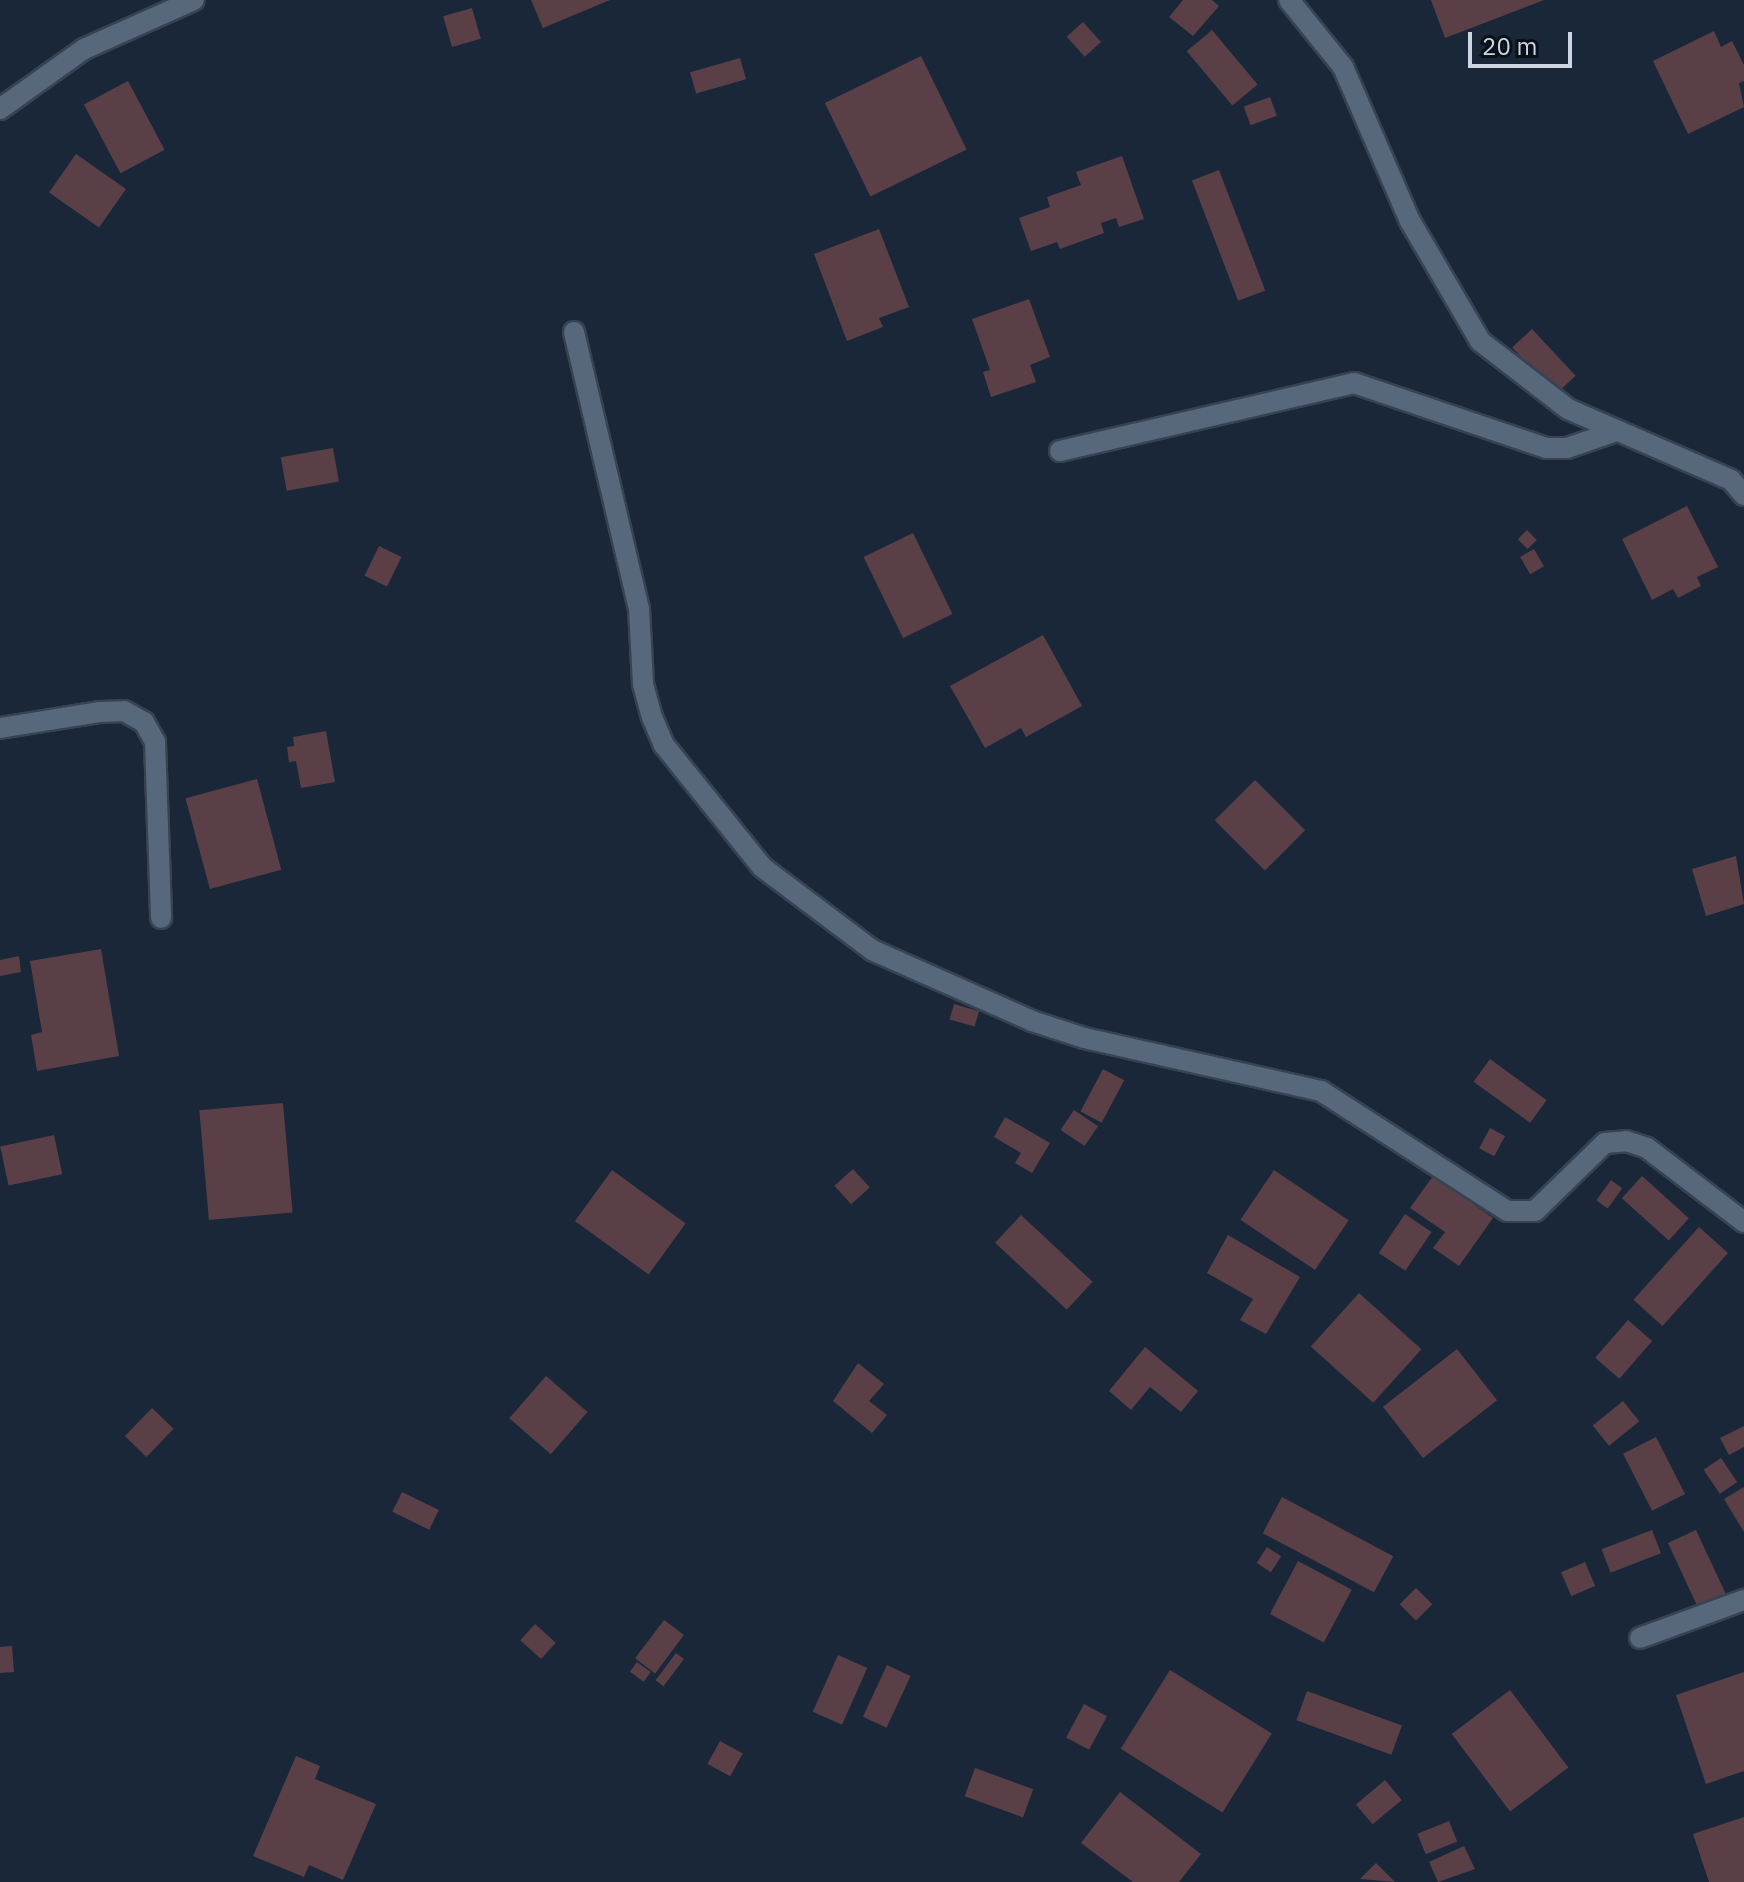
<!DOCTYPE html>
<html>
<head>
<meta charset="utf-8">
<style>
	body { margin:0 }
	#map { position:relative; width:1744px; height:1882px; overflow:hidden; background:#1a2739; font-family:"IBM Plex Sans",sans-serif }
	div>[style] { position:absolute }
	.building>* { inset:0; background:#5a3f47; transform-origin:0 0 }
	.roads { filter:drop-shadow(2px 0 #384352) drop-shadow(-2px 0 #384352) drop-shadow(0 2px #384352) drop-shadow(0 -2px #384352) }
	.street>* { height:20px; margin:-10px; padding:0 10px; transform-origin:10px; border-radius:10px; background:#57677c }
	span { translate:-50% -50%; white-space:nowrap; text-align:center; line-height:1.15; -webkit-text-stroke:6px #0a1018; paint-order:stroke }
	.scale { position:absolute; left:1468px; top:32px; width:104px; height:36px; box-sizing:border-box; border:4px solid #ccd5e2; border-top:0; padding-left:10px; font-size:24px; line-height:28px; white-space:nowrap; color:#ccd5e2; -webkit-text-stroke:6px #0a1018; paint-order:stroke }
</style>
</head>
<body>
<div id="map">
	<div class="building">
		<div style="clip-path:polygon(531px 0,610px 0,543px 28px)"></div>
		<div style="clip-path:polygon(1183px 0,1212px 0,1219px 6px,1193px 36px,1169px 17px)"></div>
		<div style="clip-path:polygon(1431px 0,1544px 0,1445px 38px)"></div>
		<div style="left:472px;top:8px;width:32px;height:30px;rotate:74deg"></div>
		<div style="left:1083px;top:22px;width:27px;height:22px;rotate:48deg"></div>
		<div style="left:1212px;top:30px;width:71px;height:33px;rotate:50deg"></div>
		<div style="clip-path:polygon(1714px 31px,1721px 47px,1732px 41px,1744px 65px,1744px 81px,1739px 83px,1744px 107px,1688px 134px,1653px 61px)"></div>
		<div style="left:921px;top:56px;width:104px;height:107px;rotate:64deg"></div>
		<div style="left:740px;top:58px;width:22px;height:52px;rotate:74deg"></div>
		<div style="left:128px;top:81px;width:78px;height:50px;rotate:62deg"></div>
		<div style="left:1270px;top:97px;width:20px;height:28px;rotate:70deg"></div>
		<div style="left:76px;top:154px;width:61px;height:47px;rotate:35deg"></div>
		<div style="clip-path:polygon(1122px 156px,1144px 219px,1119px 227px,1116px 218px,1101px 223px,1104px 233px,1060px 249px,1057px 242px,1031px 251px,1019px 218px,1050px 207px,1047px 197px,1081px 185px,1076px 172px)"></div>
		<div style="left:1219px;top:170px;width:129px;height:29px;rotate:69deg"></div>
		<div style="clip-path:polygon(879px 229px,909px 307px,879px 318px,883px 327px,847px 341px,814px 254px)"></div>
		<div style="clip-path:polygon(1029px 299px,1050px 357px,1030px 365px,1036px 382px,991px 397px,983px 372px,990px 370px,972px 319px)"></div>
		<div style="left:1532px;top:329px;width:64px;height:27px;rotate:47deg"></div>
		<div style="left:333px;top:448px;width:34px;height:53px;rotate:80deg"></div>
		<div style="clip-path:polygon(1687px 506px,1718px 567px,1697px 577px,1701px 586px,1678px 598px,1673px 589px,1652px 600px,1622px 539px)"></div>
		<div style="left:1527px;top:530px;width:14px;height:13px;rotate:45deg"></div>
		<div style="left:913px;top:533px;width:90px;height:55px;rotate:64deg"></div>
		<div style="left:379px;top:546px;width:25px;height:33px;rotate:26deg"></div>
		<div style="left:1534px;top:549px;width:20px;height:16px;rotate:60deg"></div>
		<div style="clip-path:polygon(1043px 635px,1082px 706px,1026px 737px,1021px 728px,985px 748px,950px 686px)"></div>
		<div style="clip-path:polygon(326px 731px,335px 782px,301px 788px,296px 761px,289px 762px,287px 747px,294px 746px,293px 737px)"></div>
		<div style="left:257px;top:779px;width:94px;height:74px;rotate:75deg"></div>
		<div style="left:1255px;top:780px;width:71px;height:57px;rotate:45deg"></div>
		<div style="clip-path:polygon(1736px 856px,1744px 904px,1706px 916px,1692px 869px)"></div>
		<div style="clip-path:polygon(101px 949px,119px 1056px,37px 1071px,31px 1035px,42px 1032px,30px 961px)"></div>
		<div style="clip-path:polygon(19px 956px,21px 972px,0 976px,0 960px)"></div>
		<div style="left:954px;top:1004px;width:26px;height:16px;rotate:16deg"></div>
		<div style="left:1490px;top:1059px;width:70px;height:28px;rotate:36deg"></div>
		<div style="left:1103px;top:1069px;width:24px;height:48px;rotate:28deg"></div>
		<div style="left:283px;top:1103px;width:110px;height:84px;rotate:85deg"></div>
		<div style="left:1074px;top:1110px;width:29px;height:24px;rotate:34deg"></div>
		<div style="clip-path:polygon(1005px 1117px,1050px 1143px,1032px 1173px,1015px 1163px,1021px 1153px,994px 1137px)"></div>
		<div style="left:1490px;top:1128px;width:17px;height:23px;rotate:28deg"></div>
		<div style="left:54px;top:1135px;width:40px;height:55px;rotate:78deg"></div>
		<div style="left:853px;top:1169px;width:25px;height:25px;rotate:48deg"></div>
		<div style="left:612px;top:1170px;width:91px;height:63px;rotate:36deg"></div>
		<div style="left:1274px;top:1170px;width:90px;height:60px;rotate:34deg"></div>
		<div style="clip-path:polygon(1433px 1176px,1493px 1218px,1459px 1266px,1433px 1248px,1445px 1232px,1410px 1208px)"></div>
		<div style="left:1642px;top:1176px;width:63px;height:30px;rotate:42deg"></div>
		<div style="left:1611px;top:1180px;width:14px;height:25px;rotate:36deg"></div>
		<div style="left:1405px;top:1214px;width:32px;height:47px;rotate:34deg"></div>
		<div style="left:1021px;top:1215px;width:98px;height:38px;rotate:43deg"></div>
		<div style="left:1699px;top:1227px;width:39px;height:98px;rotate:42deg"></div>
		<div style="clip-path:polygon(1228px 1235px,1300px 1277px,1266px 1334px,1240px 1320px,1253px 1299px,1207px 1273px)"></div>
		<div style="left:1359px;top:1293px;width:84px;height:72px;rotate:42deg"></div>
		<div style="left:1628px;top:1320px;width:32px;height:50px;rotate:41deg"></div>
		<div style="clip-path:polygon(1145px 1347px,1198px 1391px,1181px 1412px,1150px 1387px,1131px 1410px,1109px 1391px)"></div>
		<div style="left:1457px;top:1349px;width:65px;height:94px;rotate:52deg"></div>
		<div style="clip-path:polygon(858px 1363px,884px 1384px,869px 1401px,887px 1415px,872px 1433px,833px 1401px)"></div>
		<div style="left:546px;top:1376px;width:55px;height:56px;rotate:41deg"></div>
		<div style="left:1623px;top:1401px;width:26px;height:39px;rotate:51deg"></div>
		<div style="left:152px;top:1408px;width:30px;height:39px;rotate:44deg"></div>
		<div style="clip-path:polygon(1744px 1426px,1744px 1447px,1729px 1455px,1720px 1438px)"></div>
		<div style="left:1656px;top:1437px;width:64px;height:37px;rotate:63deg"></div>
		<div style="left:1721px;top:1458px;width:29px;height:21px;rotate:56deg"></div>
		<div style="clip-path:polygon(1744px 1487px,1744px 1532px,1724px 1499px)"></div>
		<div style="left:402px;top:1492px;width:41px;height:22px;rotate:26deg"></div>
		<div style="left:1282px;top:1497px;width:126px;height:41px;rotate:28deg"></div>
		<div style="left:1652px;top:1530px;width:25px;height:54px;rotate:69deg"></div>
		<div style="left:1696px;top:1530px;width:75px;height:31px;rotate:65deg"></div>
		<div style="left:1267px;top:1547px;width:17px;height:19px;rotate:33deg"></div>
		<div style="left:1298px;top:1561px;width:61px;height:60px;rotate:28deg"></div>
		<div style="left:1585px;top:1562px;width:26px;height:26px;rotate:67deg"></div>
		<div style="left:1416px;top:1588px;width:23px;height:23px;rotate:45deg"></div>
		<div style="left:664px;top:1620px;width:25px;height:48px;rotate:37deg"></div>
		<div style="left:535px;top:1624px;width:28px;height:22px;rotate:42deg"></div>
		<div style="clip-path:polygon(12px 1646px,14px 1672px,0 1673px,0 1647px)"></div>
		<div style="left:676px;top:1653px;width:10px;height:34px;rotate:37deg"></div>
		<div style="left:838px;top:1655px;width:32px;height:62px;rotate:24deg"></div>
		<div style="left:637px;top:1662px;width:17px;height:12px;rotate:36deg"></div>
		<div style="left:887px;top:1665px;width:26px;height:57px;rotate:25deg"></div>
		<div style="left:1170px;top:1670px;width:120px;height:93px;rotate:32deg"></div>
		<div style="clip-path:polygon(1744px 1672px,1744px 1771px,1706px 1784px,1676px 1695px)"></div>
		<div style="left:1510px;top:1690px;width:97px;height:73px;rotate:53deg"></div>
		<div style="left:1307px;top:1691px;width:101px;height:31px;rotate:20deg"></div>
		<div style="left:1084px;top:1704px;width:26px;height:38px;rotate:28deg"></div>
		<div style="left:720px;top:1741px;width:26px;height:26px;rotate:29deg"></div>
		<div style="clip-path:polygon(296px 1756px,320px 1766px,315px 1779px,376px 1804px,343px 1880px,309px 1865px,304px 1877px,253px 1856px)"></div>
		<div style="left:975px;top:1768px;width:62px;height:30px;rotate:20deg"></div>
		<div style="left:1385px;top:1780px;width:26px;height:38px;rotate:50deg"></div>
		<div style="clip-path:polygon(1120px 1792px,1201px 1854px,1179px 1882px,1133px 1882px,1081px 1843px)"></div>
		<div style="clip-path:polygon(1744px 1817px,1744px 1882px,1709px 1882px,1693px 1834px)"></div>
		<div style="left:1449px;top:1821px;width:22px;height:34px;rotate:68deg"></div>
		<div style="clip-path:polygon(1464px 1846px,1475px 1869px,1438px 1882px,1429px 1862px)"></div>
		<div style="clip-path:polygon(1376px 1863px,1395px 1882px,1360px 1879px)"></div>
	</div>
	<div class="roads">
		<div class="street">
			<div style="left:1289px;top:0;width:86px;rotate:51.1deg"></div>
			<div style="left:1343px;top:67px;width:168px;rotate:66.5deg"></div>
			<div style="left:1410px;top:221px;width:139px;rotate:59.7deg"></div>
			<div style="left:1480px;top:341px;width:111px;rotate:37.7deg"></div>
			<div style="left:1568px;top:409px;width:178px;rotate:23.5deg"></div>
			<div style="left:1731px;top:480px;width:20px;rotate:49deg"></div>
			<div style="left:0;top:109px;width:103px;rotate:-35.5deg"></div>
			<div style="left:84px;top:49px;width:120px;rotate:-24deg"></div>
			<div style="left:574px;top:332px;width:285px;rotate:76.8deg"></div>
			<div style="left:639px;top:609px;width:75px;rotate:86.9deg"></div>
			<div style="left:643px;top:684px;width:34px;rotate:75deg"></div>
			<div style="left:652px;top:717px;width:30px;rotate:67deg"></div>
			<div style="left:664px;top:745px;width:156px;rotate:51.2deg"></div>
			<div style="left:762px;top:867px;width:138px;rotate:37deg"></div>
			<div style="left:872px;top:950px;width:175px;rotate:23.9deg"></div>
			<div style="left:1032px;top:1021px;width:55px;rotate:18.1deg"></div>
			<div style="left:1084px;top:1038px;width:243px;rotate:12.6deg"></div>
			<div style="left:1321px;top:1091px;width:221px;rotate:32.8deg"></div>
			<div style="left:1507px;top:1211px;width:28px"></div>
			<div style="left:1535px;top:1211px;width:98px;rotate:-44.2deg"></div>
			<div style="left:1605px;top:1143px;width:21px;rotate:-5deg"></div>
			<div style="left:1626px;top:1141px;width:22px;rotate:18deg"></div>
			<div style="left:1647px;top:1148px;width:122px;rotate:37.3deg"></div>
			<div style="left:1060px;top:451px;width:302px;rotate:-13deg"></div>
			<div style="left:1354px;top:383px;width:203px;rotate:18.7deg"></div>
			<div style="left:1546px;top:448px;width:21px"></div>
			<div style="left:1567px;top:448px;width:50px;rotate:-18.8deg"></div>
			<div style="left:0;top:728px;width:100px;rotate:-9.2deg"></div>
			<div style="left:99px;top:712px;width:25px;rotate:-2deg"></div>
			<div style="left:124px;top:711px;width:23px;rotate:29deg"></div>
			<div style="left:144px;top:722px;width:23px;rotate:61deg"></div>
			<div style="left:155px;top:742px;width:176px;rotate:88deg"></div>
			<div style="left:1640px;top:1638px;width:111px;rotate:-20.1deg"></div>
		</div>
	</div>
	<div class="scale">20 m</div>
</div>
</body>
</html>
